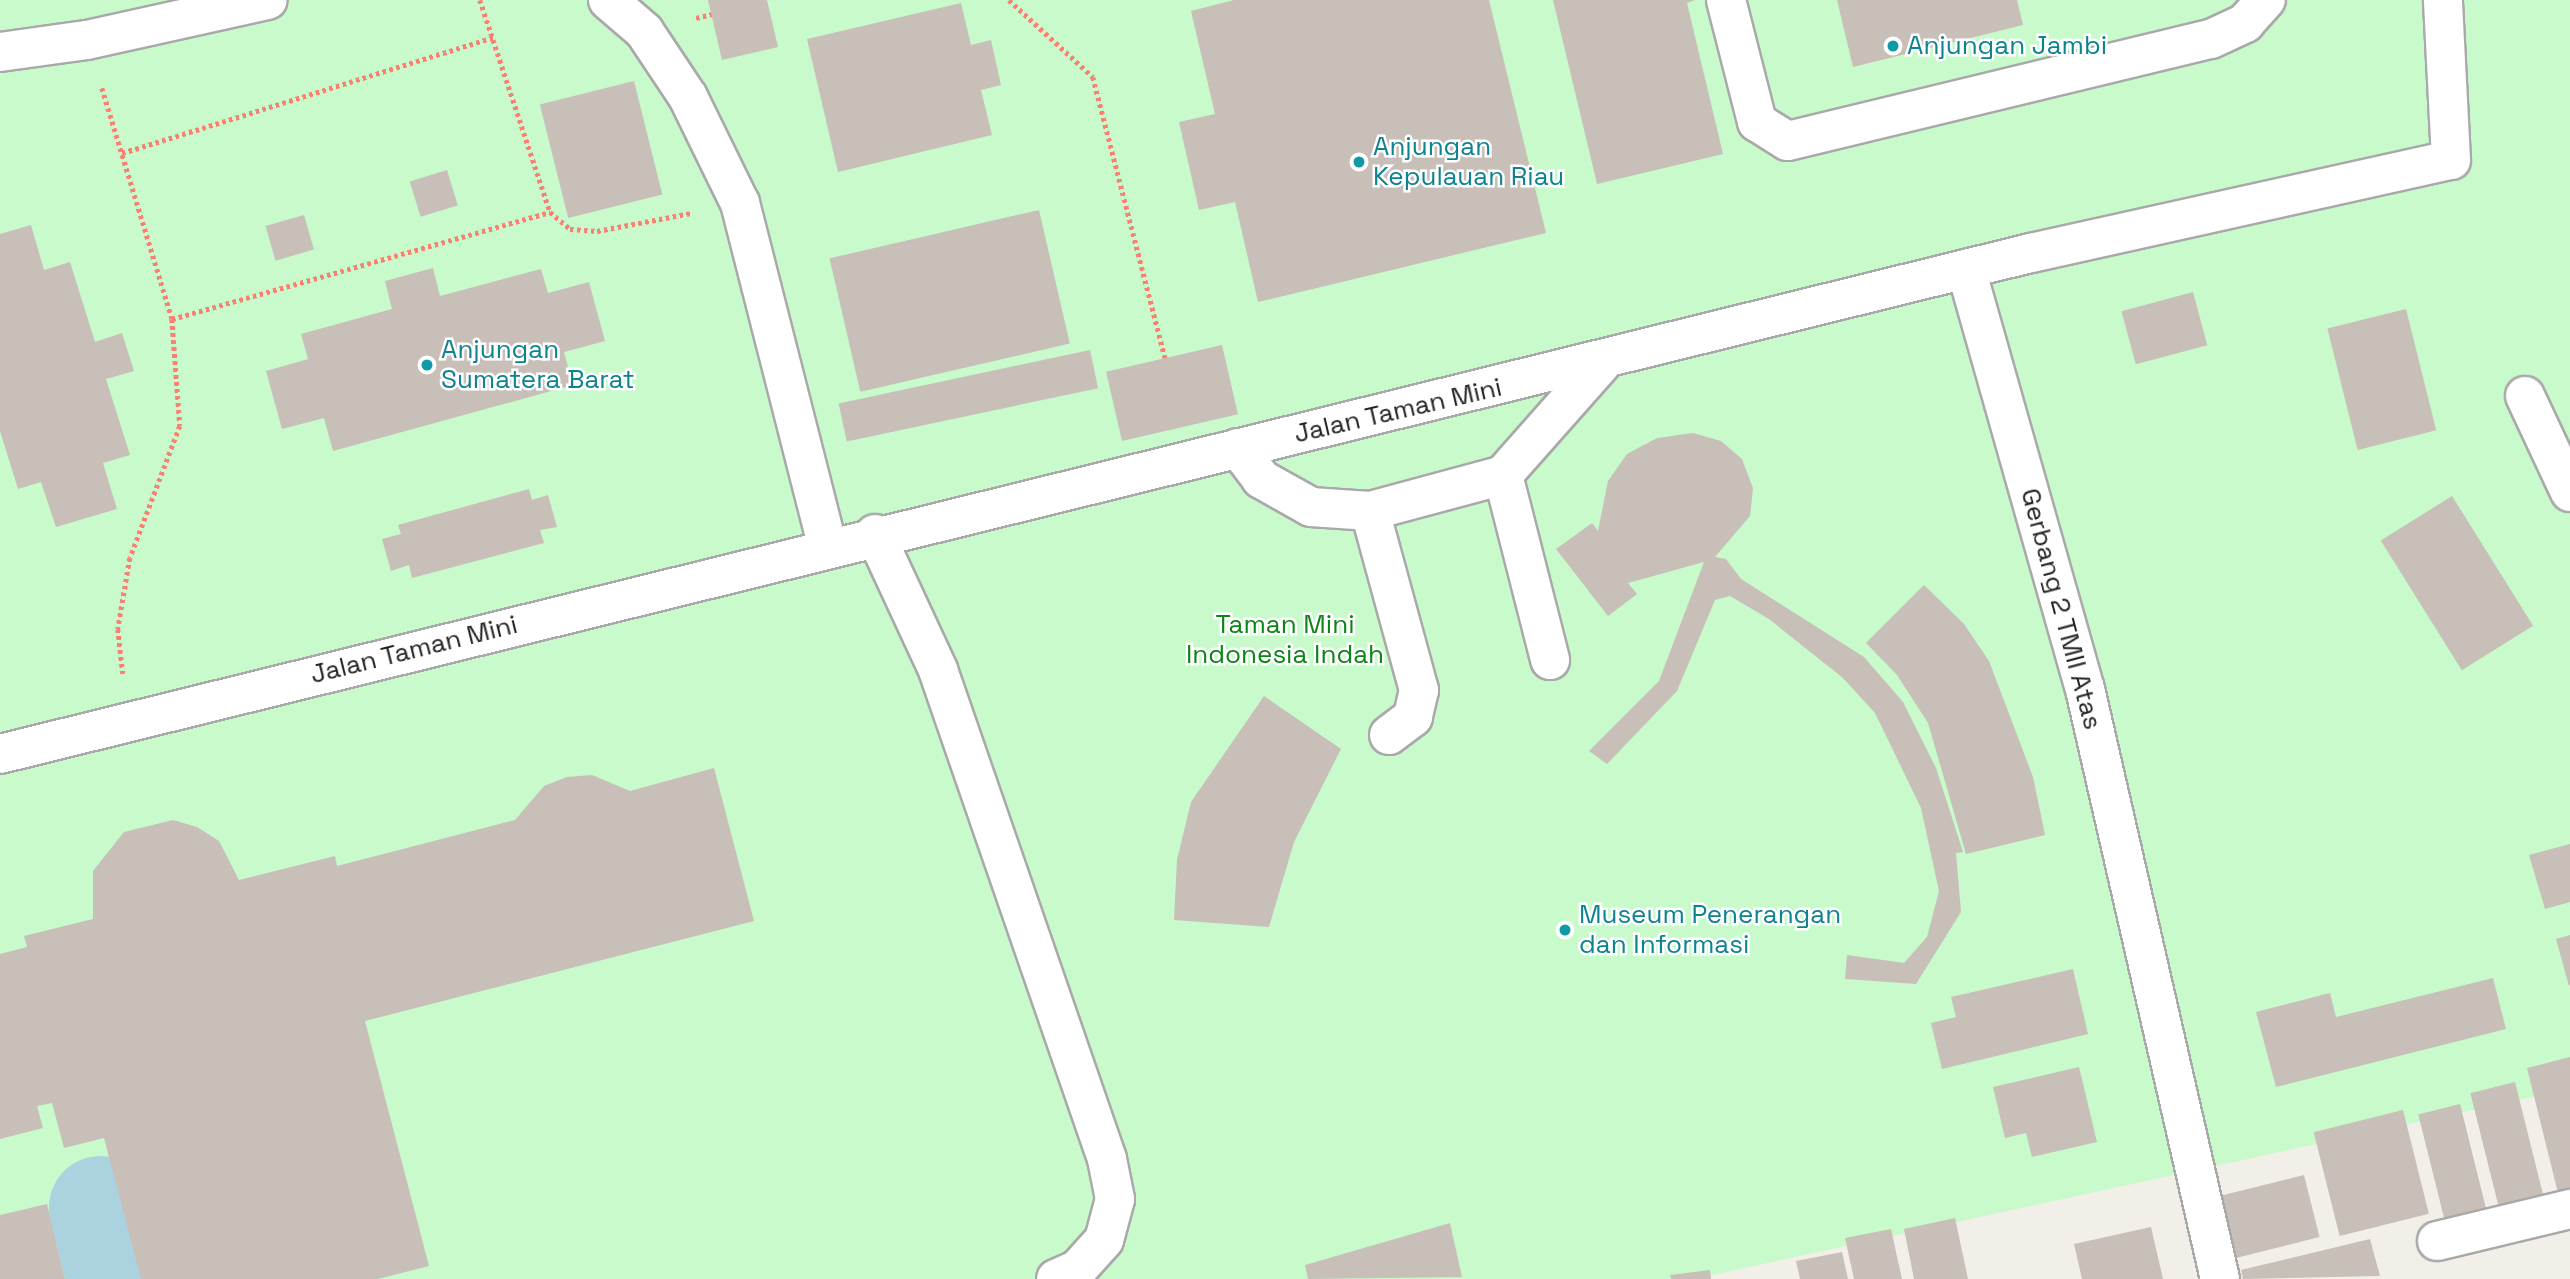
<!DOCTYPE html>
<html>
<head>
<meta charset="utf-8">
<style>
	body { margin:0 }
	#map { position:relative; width:2570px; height:1279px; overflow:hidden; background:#f2efe9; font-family:"Space Grotesk",sans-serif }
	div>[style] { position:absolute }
	.park>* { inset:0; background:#c8facc }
	.river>* { height:103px; margin:-51.5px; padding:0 51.5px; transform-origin:51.5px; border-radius:51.5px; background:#aad3df }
	.building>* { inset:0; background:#c7bfb8; transform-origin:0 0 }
	.path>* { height:4.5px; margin-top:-2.25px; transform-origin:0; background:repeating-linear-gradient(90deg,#fa8072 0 3.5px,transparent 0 7px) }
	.roads { filter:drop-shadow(2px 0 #a9a9a9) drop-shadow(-2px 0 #a9a9a9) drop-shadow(0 2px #a9a9a9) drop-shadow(0 -2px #a9a9a9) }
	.minor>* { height:38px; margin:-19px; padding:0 19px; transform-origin:19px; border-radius:19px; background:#fff }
	.dots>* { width:19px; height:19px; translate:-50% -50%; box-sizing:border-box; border:4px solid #fff; border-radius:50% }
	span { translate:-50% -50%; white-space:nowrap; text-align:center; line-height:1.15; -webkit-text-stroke:5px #fff; paint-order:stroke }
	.culture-label { font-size:26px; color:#0d838f }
	.left { translate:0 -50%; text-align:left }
	.street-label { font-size:26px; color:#222 }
	.park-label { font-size:26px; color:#0c8416 }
</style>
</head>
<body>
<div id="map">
	<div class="park">
		<div style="clip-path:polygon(0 0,2570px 0,2570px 1089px,1694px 1279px,0 1279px)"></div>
	</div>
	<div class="river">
		<div style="left:100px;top:1207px;width:74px;rotate:76deg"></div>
	</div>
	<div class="building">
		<div style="clip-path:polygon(708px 0,767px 0,778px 47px,722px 60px)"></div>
		<div style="clip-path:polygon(1234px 0,1489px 0,1546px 233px,1258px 302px,1235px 202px,1199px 210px,1179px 122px,1215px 114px,1191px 11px)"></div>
		<div style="clip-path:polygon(1553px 0,1695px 0,1687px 3px,1723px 154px,1597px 184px)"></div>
		<div style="clip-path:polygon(1837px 0,2017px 0,2023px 25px,1853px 67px)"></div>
		<div style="clip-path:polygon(961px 3px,971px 45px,991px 40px,1001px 85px,981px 90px,992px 135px,838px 172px,807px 39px)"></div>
		<div style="left:634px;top:81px;width:117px;height:97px;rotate:76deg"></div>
		<div style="left:447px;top:170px;width:37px;height:39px;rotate:73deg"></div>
		<div style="left:1039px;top:210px;width:137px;height:215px;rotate:77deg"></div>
		<div style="left:304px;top:215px;width:36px;height:40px;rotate:74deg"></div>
		<div style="clip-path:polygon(31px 225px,44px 270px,70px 262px,95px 342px,122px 333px,134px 371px,106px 379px,130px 455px,103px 463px,117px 509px,56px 527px,41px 482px,18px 489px,0 431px,0 234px)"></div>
		<div style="clip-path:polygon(433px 268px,440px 296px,541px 269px,548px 293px,589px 282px,605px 341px,564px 352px,573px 385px,333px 451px,324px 418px,282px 429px,266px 371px,308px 359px,301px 334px,392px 309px,385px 281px)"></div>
		<div style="left:2193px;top:292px;width:55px;height:74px;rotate:75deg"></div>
		<div style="left:2406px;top:309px;width:125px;height:81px;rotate:76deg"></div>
		<div style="left:1222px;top:345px;width:71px;height:119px;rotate:77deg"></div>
		<div style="left:1090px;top:350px;width:39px;height:257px;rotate:78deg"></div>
		<div style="clip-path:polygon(1693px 433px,1721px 441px,1742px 459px,1753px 488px,1750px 516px,1715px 557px,1726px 559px,1741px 579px,1864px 657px,1903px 702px,1936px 768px,1963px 852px,1956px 853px,1961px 912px,1916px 984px,1845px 979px,1847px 955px,1904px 963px,1927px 937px,1939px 891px,1921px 808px,1875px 713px,1843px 678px,1769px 619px,1730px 596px,1715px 600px,1677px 691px,1607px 764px,1589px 751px,1659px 681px,1704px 562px,1628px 583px,1637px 594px,1608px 616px,1556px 549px,1592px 523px,1598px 531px,1608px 481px,1627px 454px,1657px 438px)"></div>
		<div style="clip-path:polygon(529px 489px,532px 500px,548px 495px,557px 527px,540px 530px,544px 543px,412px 578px,409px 565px,391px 571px,382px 539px,401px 534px,398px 525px)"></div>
		<div style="left:2452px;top:496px;width:153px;height:84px;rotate:58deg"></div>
		<div style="clip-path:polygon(1924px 585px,1964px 624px,1989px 661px,2033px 777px,2045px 835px,1966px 854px,1928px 723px,1897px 675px,1866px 643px)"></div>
		<div style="clip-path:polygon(1264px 696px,1341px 749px,1294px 842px,1269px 927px,1174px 920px,1177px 860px,1191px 802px)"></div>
		<div style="clip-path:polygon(714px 768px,754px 921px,365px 1021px,429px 1266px,378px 1279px,141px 1279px,104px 1138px,64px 1148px,52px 1103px,37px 1106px,43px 1128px,0 1139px,0 954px,27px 947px,24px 936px,93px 919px,93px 871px,124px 832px,173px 820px,197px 827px,219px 841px,239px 880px,335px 856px,337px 866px,515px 820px,544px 786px,567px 777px,592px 775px,630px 791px)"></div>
		<div style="clip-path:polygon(2570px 844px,2570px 902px,2545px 909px,2529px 855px)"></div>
		<div style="clip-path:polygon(2570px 935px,2570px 985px,2569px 986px,2556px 939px)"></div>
		<div style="clip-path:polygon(2073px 969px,2088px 1034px,1942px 1069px,1931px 1023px,1956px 1017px,1951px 997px)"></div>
		<div style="clip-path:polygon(2493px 978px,2506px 1029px,2276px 1087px,2256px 1012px,2330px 993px,2336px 1017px)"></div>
		<div style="clip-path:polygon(2570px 1057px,2570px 1194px,2559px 1197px,2527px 1068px)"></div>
		<div style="clip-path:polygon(2079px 1067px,2097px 1142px,2032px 1157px,2026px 1133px,2005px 1138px,1993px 1087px)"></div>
		<div style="left:2515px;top:1082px;width:131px;height:46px;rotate:76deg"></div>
		<div style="left:2460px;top:1104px;width:126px;height:43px;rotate:76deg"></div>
		<div style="left:2403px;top:1110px;width:107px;height:92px;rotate:76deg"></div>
		<div style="left:2304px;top:1175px;width:64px;height:85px;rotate:76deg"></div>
		<div style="clip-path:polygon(47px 1204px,65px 1279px,0 1279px,0 1215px)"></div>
		<div style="clip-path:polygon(1955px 1218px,1968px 1279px,1914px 1279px,1904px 1229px)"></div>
		<div style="clip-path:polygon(1450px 1223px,1462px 1277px,1308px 1279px,1305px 1265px)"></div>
		<div style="clip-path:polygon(2151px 1227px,2163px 1279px,2082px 1279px,2074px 1244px)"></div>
		<div style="clip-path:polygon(1891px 1229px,1902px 1279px,1854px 1279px,1845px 1238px)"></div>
		<div style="clip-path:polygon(2370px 1239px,2380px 1276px,2243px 1279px,2241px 1270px)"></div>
		<div style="clip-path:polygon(1842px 1252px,1848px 1279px,1800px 1279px,1796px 1261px)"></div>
		<div style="clip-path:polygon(1710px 1270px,1711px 1279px,1671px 1279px,1670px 1275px)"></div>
	</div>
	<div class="path">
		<div style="left:480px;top:0;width:223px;rotate:71.7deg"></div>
		<div style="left:550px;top:212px;width:26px;rotate:40deg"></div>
		<div style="left:570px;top:229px;width:27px;rotate:4deg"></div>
		<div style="left:597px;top:231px;width:96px;rotate:-10.8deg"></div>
		<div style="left:1009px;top:0;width:114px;rotate:42.5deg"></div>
		<div style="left:1093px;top:77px;width:290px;rotate:75.6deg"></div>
		<div style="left:696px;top:18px;width:16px;rotate:-14deg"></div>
		<div style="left:102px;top:88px;width:241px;rotate:73.1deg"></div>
		<div style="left:172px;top:319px;width:107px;rotate:85.7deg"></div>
		<div style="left:180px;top:426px;width:141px;rotate:110.7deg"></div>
		<div style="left:130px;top:558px;width:72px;rotate:99.6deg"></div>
		<div style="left:118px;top:629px;width:45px;rotate:83.7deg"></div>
		<div style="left:122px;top:153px;width:391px;rotate:-17.3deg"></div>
		<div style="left:172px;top:319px;width:393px;rotate:-15.8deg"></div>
	</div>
	<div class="roads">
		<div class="minor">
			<div style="left:608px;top:0;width:48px;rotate:40.7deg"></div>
			<div style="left:644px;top:31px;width:79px;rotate:56.3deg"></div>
			<div style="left:688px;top:97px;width:118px;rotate:63.9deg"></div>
			<div style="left:740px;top:203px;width:355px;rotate:75.7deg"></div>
			<div style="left:1726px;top:0;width:126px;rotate:75.7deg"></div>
			<div style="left:1757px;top:122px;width:36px;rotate:32deg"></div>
			<div style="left:1788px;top:141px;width:435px;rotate:-13.6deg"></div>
			<div style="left:2211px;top:39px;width:38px;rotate:-25deg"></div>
			<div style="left:2245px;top:23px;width:31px;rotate:-48deg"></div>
			<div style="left:0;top:52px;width:88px;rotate:-7.9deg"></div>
			<div style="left:87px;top:40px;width:185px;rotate:-12.5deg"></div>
			<div style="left:1966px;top:269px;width:437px;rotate:74.2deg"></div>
			<div style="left:2085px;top:689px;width:605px;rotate:77.11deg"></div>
			<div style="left:2525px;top:396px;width:106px;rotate:64.9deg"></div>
			<div style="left:1238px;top:448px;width:39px;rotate:53deg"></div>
			<div style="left:1261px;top:479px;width:57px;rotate:29.2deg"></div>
			<div style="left:1311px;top:507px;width:59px;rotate:3.9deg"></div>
			<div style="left:1370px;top:511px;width:138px;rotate:-15.1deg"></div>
			<div style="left:1503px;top:475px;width:149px;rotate:-48.5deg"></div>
			<div style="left:1503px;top:475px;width:191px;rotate:75.7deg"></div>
			<div style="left:1370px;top:511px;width:186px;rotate:74.7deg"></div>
			<div style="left:1419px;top:690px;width:28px;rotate:103deg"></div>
			<div style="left:1413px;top:717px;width:30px;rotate:143deg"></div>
			<div style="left:875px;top:534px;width:150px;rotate:65.1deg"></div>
			<div style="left:938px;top:670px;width:517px;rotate:70.93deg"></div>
			<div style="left:1107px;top:1159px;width:41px;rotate:78.7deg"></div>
			<div style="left:1115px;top:1199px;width:42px;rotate:105deg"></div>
			<div style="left:1104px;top:1240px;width:39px;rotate:132deg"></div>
			<div style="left:1078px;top:1269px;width:24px;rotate:156deg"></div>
			<div style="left:0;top:754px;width:2092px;rotate:-13.86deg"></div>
			<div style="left:2031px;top:253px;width:430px;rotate:-12.5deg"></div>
			<div style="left:2451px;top:160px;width:160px;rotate:-92.9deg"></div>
			<div style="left:2437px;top:1241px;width:137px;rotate:-13.5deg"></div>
		</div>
	</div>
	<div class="dots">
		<div style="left:1893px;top:46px;background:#0f9aa8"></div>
		<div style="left:1359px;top:162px;background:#0f9aa8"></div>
		<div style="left:427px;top:365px;background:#0f9aa8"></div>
		<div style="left:1565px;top:930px;background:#0f9aa8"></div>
	</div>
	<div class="culture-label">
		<span class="left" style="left:1907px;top:46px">Anjungan Jambi</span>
		<span class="left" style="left:1373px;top:162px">Anjungan<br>Kepulauan Riau</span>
		<span class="left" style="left:441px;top:365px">Anjungan<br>Sumatera Barat</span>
		<span class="left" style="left:1579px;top:930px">Museum Penerangan<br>dan Informasi</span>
	</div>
	<div class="street-label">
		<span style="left:1398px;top:411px;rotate:-13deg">Jalan Taman Mini</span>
		<span style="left:2061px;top:609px;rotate:75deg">Gerbang 2 TMII Atas</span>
		<span style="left:414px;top:650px;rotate:-14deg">Jalan Taman Mini</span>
	</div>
	<div class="park-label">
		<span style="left:1285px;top:640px">Taman Mini<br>Indonesia Indah</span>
	</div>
</div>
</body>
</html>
